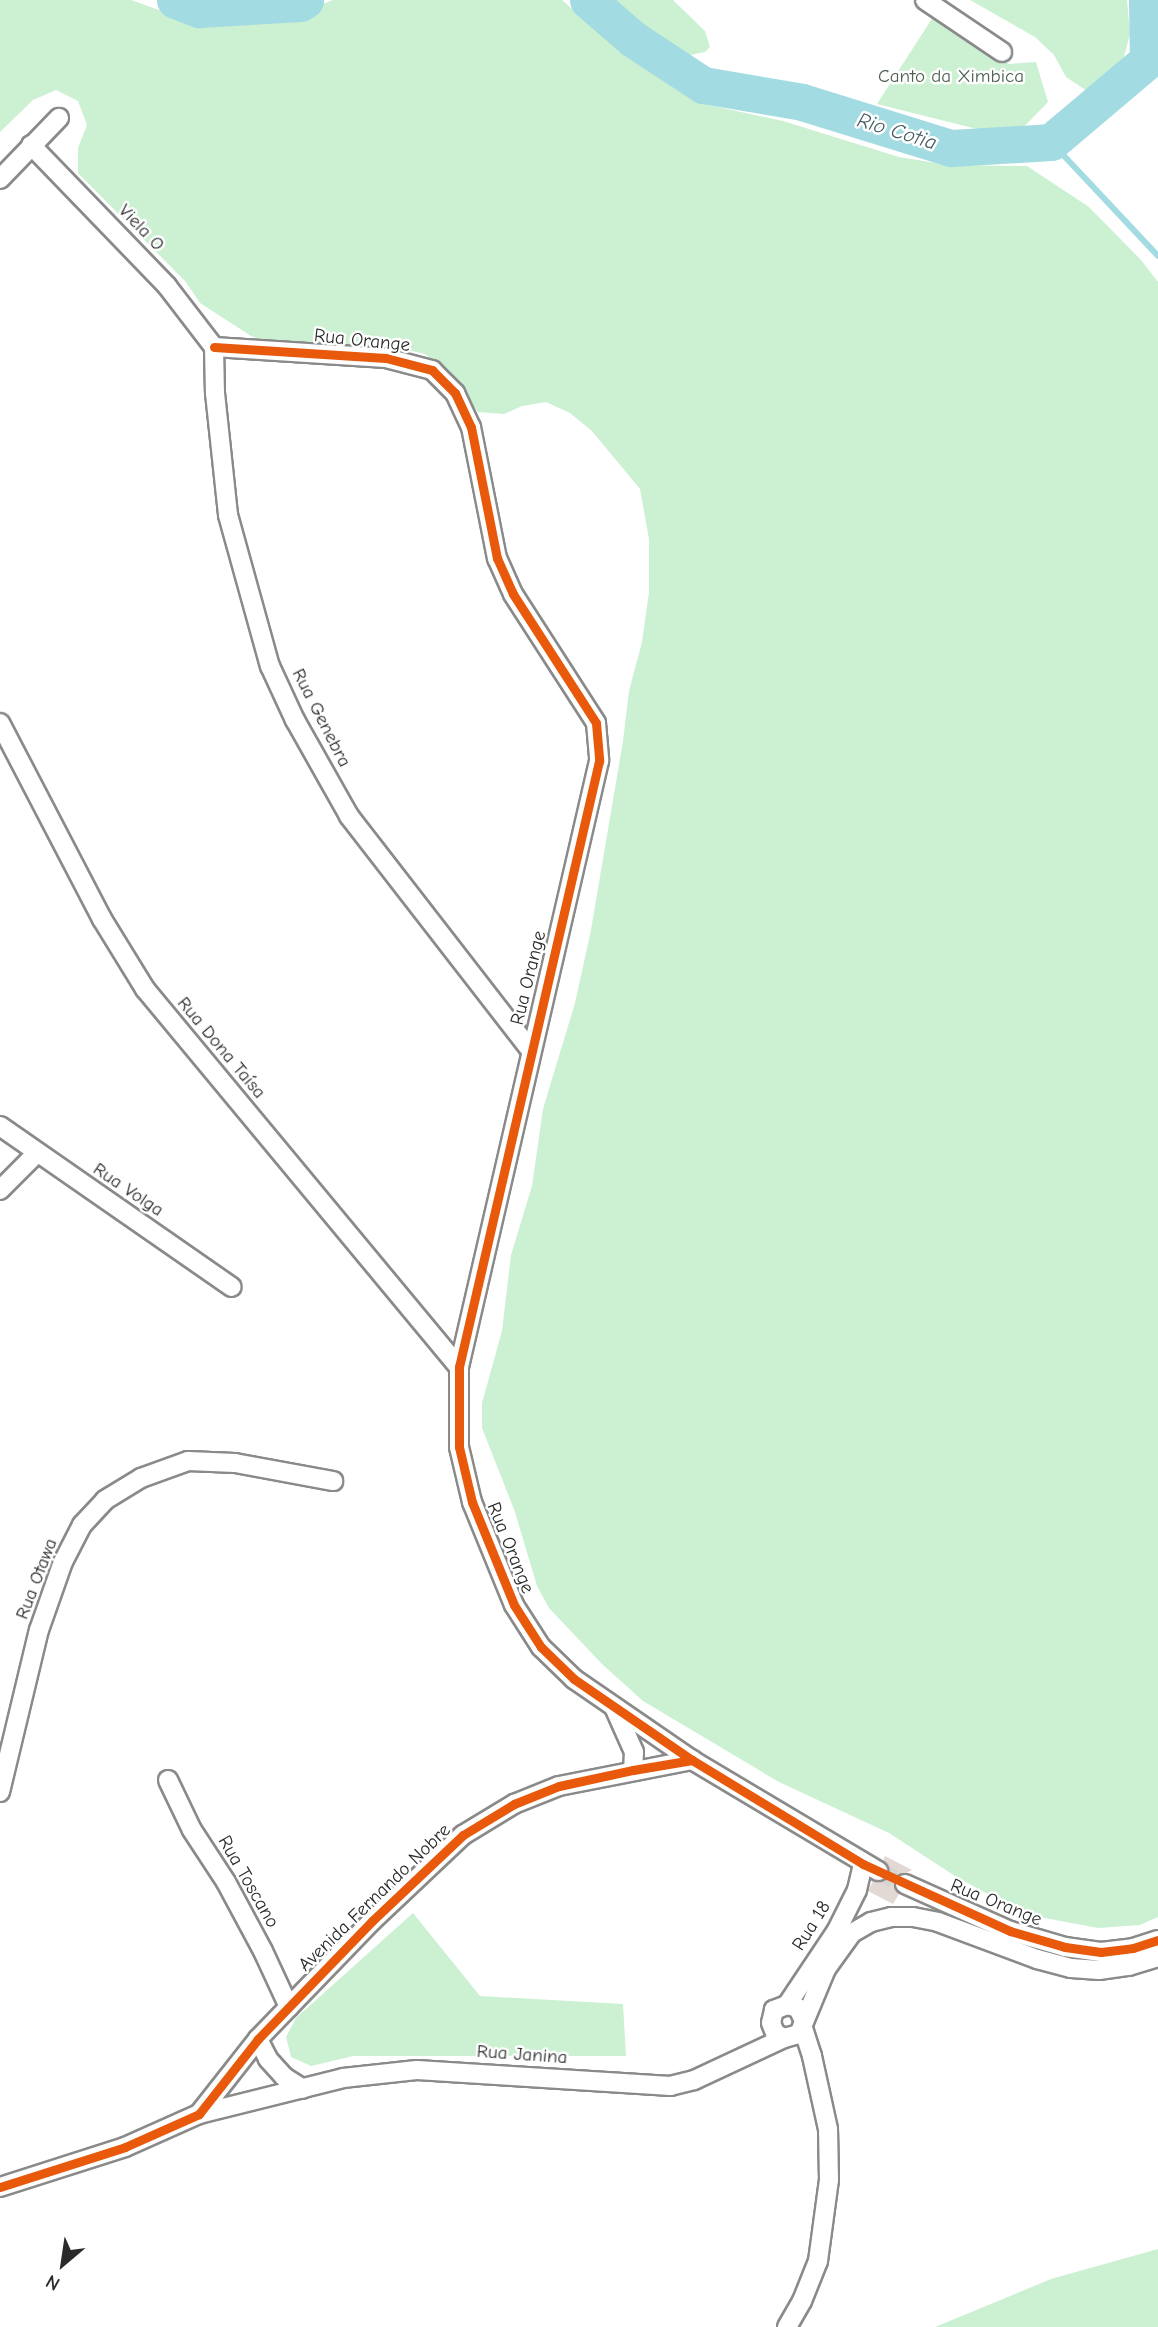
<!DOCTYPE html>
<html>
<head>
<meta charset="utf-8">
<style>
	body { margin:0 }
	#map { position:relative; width:1158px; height:2327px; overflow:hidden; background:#fff; font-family:"Comic Neue",sans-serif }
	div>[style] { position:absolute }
	.green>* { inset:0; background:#cbf0d2 }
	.stream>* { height:6px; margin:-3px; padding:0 3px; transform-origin:3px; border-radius:3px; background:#a3dbe2 }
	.river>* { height:37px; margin:-18.5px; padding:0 18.5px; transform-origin:18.5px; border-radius:18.5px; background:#a3dbe2 }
	.building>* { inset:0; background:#e2d8d4 }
	.minor-tunnel>* { height:18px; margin-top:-9px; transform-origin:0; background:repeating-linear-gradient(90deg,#d5d5d5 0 18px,transparent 0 27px) }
	.roads { filter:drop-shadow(2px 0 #8a8a8a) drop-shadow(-2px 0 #8a8a8a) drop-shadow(0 2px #8a8a8a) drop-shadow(0 -2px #8a8a8a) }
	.minor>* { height:18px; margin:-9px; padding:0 9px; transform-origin:9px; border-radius:9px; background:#fff }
	.cycleway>* { height:9px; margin:-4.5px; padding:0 4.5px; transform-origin:4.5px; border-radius:4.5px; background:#e8590c }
	span { translate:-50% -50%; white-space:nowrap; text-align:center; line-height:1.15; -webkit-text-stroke:5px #fff; paint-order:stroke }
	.park-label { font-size:19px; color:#4e6252 }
	.street-label { font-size:19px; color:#2b2b2b }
	.water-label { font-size:21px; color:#435b5e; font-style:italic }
	.north { position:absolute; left:28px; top:2229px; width:70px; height:70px; -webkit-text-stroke:5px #fff; paint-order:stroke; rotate:209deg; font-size:19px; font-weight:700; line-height:28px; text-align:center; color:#2b2b2b }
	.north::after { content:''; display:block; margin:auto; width:24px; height:32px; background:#2b2b2b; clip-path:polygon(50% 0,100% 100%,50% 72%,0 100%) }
</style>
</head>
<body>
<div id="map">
	<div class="green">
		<div style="clip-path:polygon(0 0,131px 0,159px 10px,233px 24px,281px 20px,333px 0,562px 0,587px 22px,709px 105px,783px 121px,899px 157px,948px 165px,1027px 166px,1089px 207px,1141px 260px,1158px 282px,1158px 1917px,1140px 1925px,1098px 1928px,1024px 1914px,955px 1876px,889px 1833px,779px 1782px,643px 1701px,602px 1664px,549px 1608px,537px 1586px,515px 1512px,482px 1428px,482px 1403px,502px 1331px,511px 1255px,532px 1186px,543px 1109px,575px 1003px,591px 930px,623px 741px,629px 691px,642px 642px,649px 592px,649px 539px,640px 489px,592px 431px,570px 413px,546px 402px,522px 406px,504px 414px,478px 412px,446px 372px,425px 354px,400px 348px,350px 350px,275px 344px,251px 336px,200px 303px,185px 281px,78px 173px,78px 148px,87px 125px,78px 101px,56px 90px,33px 100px,0 132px)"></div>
		<div style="clip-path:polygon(599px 0,673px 0,705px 31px,710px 47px,705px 52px,680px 57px,635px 32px)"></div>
		<div style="clip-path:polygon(970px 0,1127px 0,1130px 34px,1124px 57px,1109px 77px,1087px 91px,1066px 77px,1054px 55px,1035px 37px)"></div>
		<div style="clip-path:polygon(935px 14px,1009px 64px,1036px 62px,1048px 102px,1013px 138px,877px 104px)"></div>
		<div style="clip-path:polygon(413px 1913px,480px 1996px,623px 2004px,626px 2056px,353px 2056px,311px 2066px,291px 2057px,286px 2037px,296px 2018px)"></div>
		<div style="clip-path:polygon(1158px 2249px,1158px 2327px,935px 2327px,1051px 2279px)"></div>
	</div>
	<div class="stream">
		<div style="left:1051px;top:142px;width:156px;rotate:46.8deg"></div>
	</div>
	<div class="river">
		<div style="left:175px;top:0;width:26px;rotate:21deg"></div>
		<div style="left:199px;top:9px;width:101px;rotate:-3.4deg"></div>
		<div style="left:300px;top:3px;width:6px;rotate:-31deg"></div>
		<div style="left:588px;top:0;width:60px;rotate:40.9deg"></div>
		<div style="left:633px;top:39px;width:84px;rotate:33.3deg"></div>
		<div style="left:703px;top:85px;width:100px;rotate:9.7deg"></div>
		<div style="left:802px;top:102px;width:156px;rotate:17.2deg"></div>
		<div style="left:951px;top:148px;width:100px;rotate:-3.4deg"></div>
		<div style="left:1051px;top:142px;width:127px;rotate:-40.2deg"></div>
		<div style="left:1148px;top:60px;width:60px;rotate:-91deg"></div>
	</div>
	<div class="building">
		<div style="clip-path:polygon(885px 1856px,912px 1870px,895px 1879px,894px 1886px,899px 1894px,893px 1904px,868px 1891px,873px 1881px,883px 1881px,888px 1876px,888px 1866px,883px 1861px)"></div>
	</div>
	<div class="minor-tunnel">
		<div style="left:878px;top:1871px;width:30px;rotate:26deg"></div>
	</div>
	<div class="roads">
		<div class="minor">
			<div style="left:925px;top:0;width:93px;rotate:34deg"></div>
			<div style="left:31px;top:145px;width:196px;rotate:46deg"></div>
			<div style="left:167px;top:286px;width:77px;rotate:52.4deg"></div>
			<div style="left:0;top:179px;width:85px;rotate:-46deg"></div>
			<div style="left:214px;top:347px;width:172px;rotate:3.7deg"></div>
			<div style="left:386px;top:358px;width:48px;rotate:14.6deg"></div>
			<div style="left:432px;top:370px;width:33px;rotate:45deg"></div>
			<div style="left:455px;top:393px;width:38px;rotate:65deg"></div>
			<div style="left:471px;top:427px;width:134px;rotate:78.8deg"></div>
			<div style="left:497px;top:558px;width:39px;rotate:66deg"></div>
			<div style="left:513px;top:594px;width:153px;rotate:57.2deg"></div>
			<div style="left:596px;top:723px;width:38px;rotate:85deg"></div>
			<div style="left:599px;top:761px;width:622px;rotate:103.01deg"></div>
			<div style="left:459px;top:1367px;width:80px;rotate:90deg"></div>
			<div style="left:459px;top:1447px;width:57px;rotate:76.7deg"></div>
			<div style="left:472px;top:1502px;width:111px;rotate:67.8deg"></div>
			<div style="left:514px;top:1605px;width:50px;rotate:57.3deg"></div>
			<div style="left:541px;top:1647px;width:46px;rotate:44.1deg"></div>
			<div style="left:574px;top:1679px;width:143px;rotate:34.5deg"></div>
			<div style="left:214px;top:347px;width:46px;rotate:88.8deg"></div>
			<div style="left:215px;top:393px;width:123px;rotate:83.9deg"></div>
			<div style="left:228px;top:515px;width:157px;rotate:74.5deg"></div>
			<div style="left:270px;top:666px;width:60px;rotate:65.2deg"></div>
			<div style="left:295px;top:720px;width:110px;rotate:60.6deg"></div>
			<div style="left:349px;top:816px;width:295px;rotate:52.2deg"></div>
			<div style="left:0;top:723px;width:221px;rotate:62.5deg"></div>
			<div style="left:102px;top:919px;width:82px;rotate:58.4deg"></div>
			<div style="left:145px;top:989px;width:491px;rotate:50.3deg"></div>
			<div style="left:0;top:1126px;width:282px;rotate:34.8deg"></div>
			<div style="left:0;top:1190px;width:52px;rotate:-45deg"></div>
			<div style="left:614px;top:1707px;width:49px;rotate:66deg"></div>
			<div style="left:634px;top:1752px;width:18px;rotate:93deg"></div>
			<div style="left:168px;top:1780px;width:55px;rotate:64.4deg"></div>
			<div style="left:192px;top:1830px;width:62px;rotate:56.8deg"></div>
			<div style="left:226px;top:1882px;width:78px;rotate:61.8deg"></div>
			<div style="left:263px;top:1951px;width:62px;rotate:65.1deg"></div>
			<div style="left:0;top:1792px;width:167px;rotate:-76.5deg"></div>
			<div style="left:39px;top:1630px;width:72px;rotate:-70.6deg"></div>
			<div style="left:63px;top:1562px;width:42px;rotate:-62.8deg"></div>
			<div style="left:82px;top:1525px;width:34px;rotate:-47deg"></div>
			<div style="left:105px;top:1500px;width:42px;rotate:-31.4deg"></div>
			<div style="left:141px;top:1478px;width:50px;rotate:-19.9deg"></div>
			<div style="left:188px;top:1461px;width:47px;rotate:2.4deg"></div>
			<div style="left:235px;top:1463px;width:100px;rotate:10.4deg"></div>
			<div style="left:905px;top:1884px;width:115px;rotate:24.1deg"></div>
			<div style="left:1010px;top:1931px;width:57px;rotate:16.2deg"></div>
			<div style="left:1065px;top:1947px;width:36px;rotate:8deg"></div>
			<div style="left:1101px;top:1952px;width:32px;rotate:-7deg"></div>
			<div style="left:1133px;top:1948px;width:26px;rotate:-18deg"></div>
			<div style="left:787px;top:2005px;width:90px;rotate:-56.3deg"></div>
			<div style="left:837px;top:1930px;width:45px;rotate:-63.4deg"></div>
			<div style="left:857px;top:1890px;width:27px;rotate:-77deg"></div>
			<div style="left:804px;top:2021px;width:14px;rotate:-115deg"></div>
			<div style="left:798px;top:2008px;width:11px;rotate:-165deg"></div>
			<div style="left:787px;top:2005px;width:14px;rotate:159deg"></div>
			<div style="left:774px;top:2010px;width:13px;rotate:103deg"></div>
			<div style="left:771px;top:2023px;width:11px;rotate:68deg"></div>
			<div style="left:775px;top:2033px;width:10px;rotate:29deg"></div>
			<div style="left:784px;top:2038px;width:16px;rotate:-15deg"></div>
			<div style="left:799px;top:2034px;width:70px;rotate:-67.4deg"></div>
			<div style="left:826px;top:1969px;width:44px;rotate:-54.2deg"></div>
			<div style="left:852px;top:1933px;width:22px;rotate:-30deg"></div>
			<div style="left:871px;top:1922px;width:21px;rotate:-14deg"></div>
			<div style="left:891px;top:1917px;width:22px"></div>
			<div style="left:913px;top:1917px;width:25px;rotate:11deg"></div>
			<div style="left:938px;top:1922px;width:106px;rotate:20.5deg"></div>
			<div style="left:1037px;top:1959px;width:35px;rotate:15deg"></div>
			<div style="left:1071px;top:1968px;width:28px;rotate:4deg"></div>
			<div style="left:1099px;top:1970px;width:30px;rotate:-8deg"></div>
			<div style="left:1129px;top:1966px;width:30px;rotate:-17deg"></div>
			<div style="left:258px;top:2039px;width:22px;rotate:63deg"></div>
			<div style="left:268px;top:2059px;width:24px;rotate:48deg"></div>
			<div style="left:284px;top:2077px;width:22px;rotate:32deg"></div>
			<div style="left:199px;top:2114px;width:148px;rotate:-14deg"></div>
			<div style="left:343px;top:2078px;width:74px;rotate:-6.2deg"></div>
			<div style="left:417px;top:2070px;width:254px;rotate:3.6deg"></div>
			<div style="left:670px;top:2086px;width:25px;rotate:-14deg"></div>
			<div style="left:694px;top:2080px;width:99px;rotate:-25deg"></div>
			<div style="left:0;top:2187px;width:131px;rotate:-17.7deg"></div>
			<div style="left:125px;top:2147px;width:81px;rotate:-24deg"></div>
			<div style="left:199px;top:2114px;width:95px;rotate:-51.8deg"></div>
			<div style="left:258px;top:2039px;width:164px;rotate:-46deg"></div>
			<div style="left:372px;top:1921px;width:125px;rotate:-43.4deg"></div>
			<div style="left:463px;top:1835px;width:60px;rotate:-31.3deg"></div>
			<div style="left:514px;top:1804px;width:48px;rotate:-21.8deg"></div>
			<div style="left:559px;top:1786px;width:136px;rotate:-11.1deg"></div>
			<div style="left:692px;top:1760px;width:217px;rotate:30.8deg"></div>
			<div style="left:787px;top:2327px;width:30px;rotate:-60deg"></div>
			<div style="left:802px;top:2301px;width:43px;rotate:-68.2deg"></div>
			<div style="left:818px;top:2261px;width:82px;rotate:-82.3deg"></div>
			<div style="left:829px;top:2180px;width:51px;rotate:-91.1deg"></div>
			<div style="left:828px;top:2129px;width:75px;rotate:-102.4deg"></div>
			<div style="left:812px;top:2056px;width:28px;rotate:-108deg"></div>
		</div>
	</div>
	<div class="cycleway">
		<div style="left:214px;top:347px;width:172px;rotate:3.7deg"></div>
		<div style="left:386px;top:358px;width:48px;rotate:14.6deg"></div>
		<div style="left:432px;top:370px;width:33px;rotate:45deg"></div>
		<div style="left:455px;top:393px;width:38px;rotate:65deg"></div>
		<div style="left:471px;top:427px;width:134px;rotate:78.8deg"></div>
		<div style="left:497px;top:558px;width:39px;rotate:66deg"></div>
		<div style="left:513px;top:594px;width:153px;rotate:57.2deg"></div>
		<div style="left:596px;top:723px;width:38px;rotate:85deg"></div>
		<div style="left:599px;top:761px;width:622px;rotate:103.01deg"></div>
		<div style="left:459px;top:1367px;width:80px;rotate:90deg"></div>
		<div style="left:459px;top:1447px;width:57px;rotate:76.7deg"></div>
		<div style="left:472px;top:1502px;width:111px;rotate:67.8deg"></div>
		<div style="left:514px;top:1605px;width:50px;rotate:57.3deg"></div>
		<div style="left:541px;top:1647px;width:46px;rotate:44.1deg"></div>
		<div style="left:574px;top:1679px;width:143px;rotate:34.5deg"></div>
		<div style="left:0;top:2187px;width:131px;rotate:-17.7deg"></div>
		<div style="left:125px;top:2147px;width:81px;rotate:-24deg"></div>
		<div style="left:199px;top:2114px;width:95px;rotate:-51.8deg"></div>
		<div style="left:258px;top:2039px;width:164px;rotate:-46deg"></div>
		<div style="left:372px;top:1921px;width:125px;rotate:-43.4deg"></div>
		<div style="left:463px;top:1835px;width:60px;rotate:-31.3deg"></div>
		<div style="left:514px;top:1804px;width:48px;rotate:-21.8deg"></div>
		<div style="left:559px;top:1786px;width:76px;rotate:-12.2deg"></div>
		<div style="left:633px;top:1770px;width:60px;rotate:-9.6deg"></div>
		<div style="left:692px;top:1760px;width:200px;rotate:31.3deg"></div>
		<div style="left:863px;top:1864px;width:162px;rotate:24.5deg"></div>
		<div style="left:1010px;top:1931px;width:57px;rotate:16.2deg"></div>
		<div style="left:1065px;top:1947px;width:36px;rotate:8deg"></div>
		<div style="left:1101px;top:1952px;width:32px;rotate:-7deg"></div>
		<div style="left:1133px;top:1948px;width:26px;rotate:-18deg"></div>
	</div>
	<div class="park-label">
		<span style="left:951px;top:77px">Canto da Ximbica</span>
	</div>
	<div class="street-label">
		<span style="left:141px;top:228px;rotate:46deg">Viela O</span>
		<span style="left:362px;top:341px;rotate:6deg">Rua Orange</span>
		<span style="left:321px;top:718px;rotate:63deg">Rua Genebra</span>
		<span style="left:529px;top:978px;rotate:-76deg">Rua Orange</span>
		<span style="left:221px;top:1048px;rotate:50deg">Rua Dona Taísa</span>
		<span style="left:128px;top:1190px;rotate:34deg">Rua Volga</span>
		<span style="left:510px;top:1548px;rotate:68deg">Rua Orange</span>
		<span style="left:37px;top:1579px;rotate:-69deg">Rua Otawa</span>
		<span style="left:248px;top:1882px;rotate:60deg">Rua Toscano</span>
		<span style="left:375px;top:1898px;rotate:-44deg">Avenida Fernando Nobre</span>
		<span style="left:996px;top:1903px;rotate:22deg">Rua Orange</span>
		<span style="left:812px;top:1926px;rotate:-58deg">Rua 18</span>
		<span style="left:522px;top:2055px;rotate:4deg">Rua Janina</span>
	</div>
	<div class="water-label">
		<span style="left:897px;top:131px;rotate:17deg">Rio Cotia</span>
	</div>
	<div class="north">N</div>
</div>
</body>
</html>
